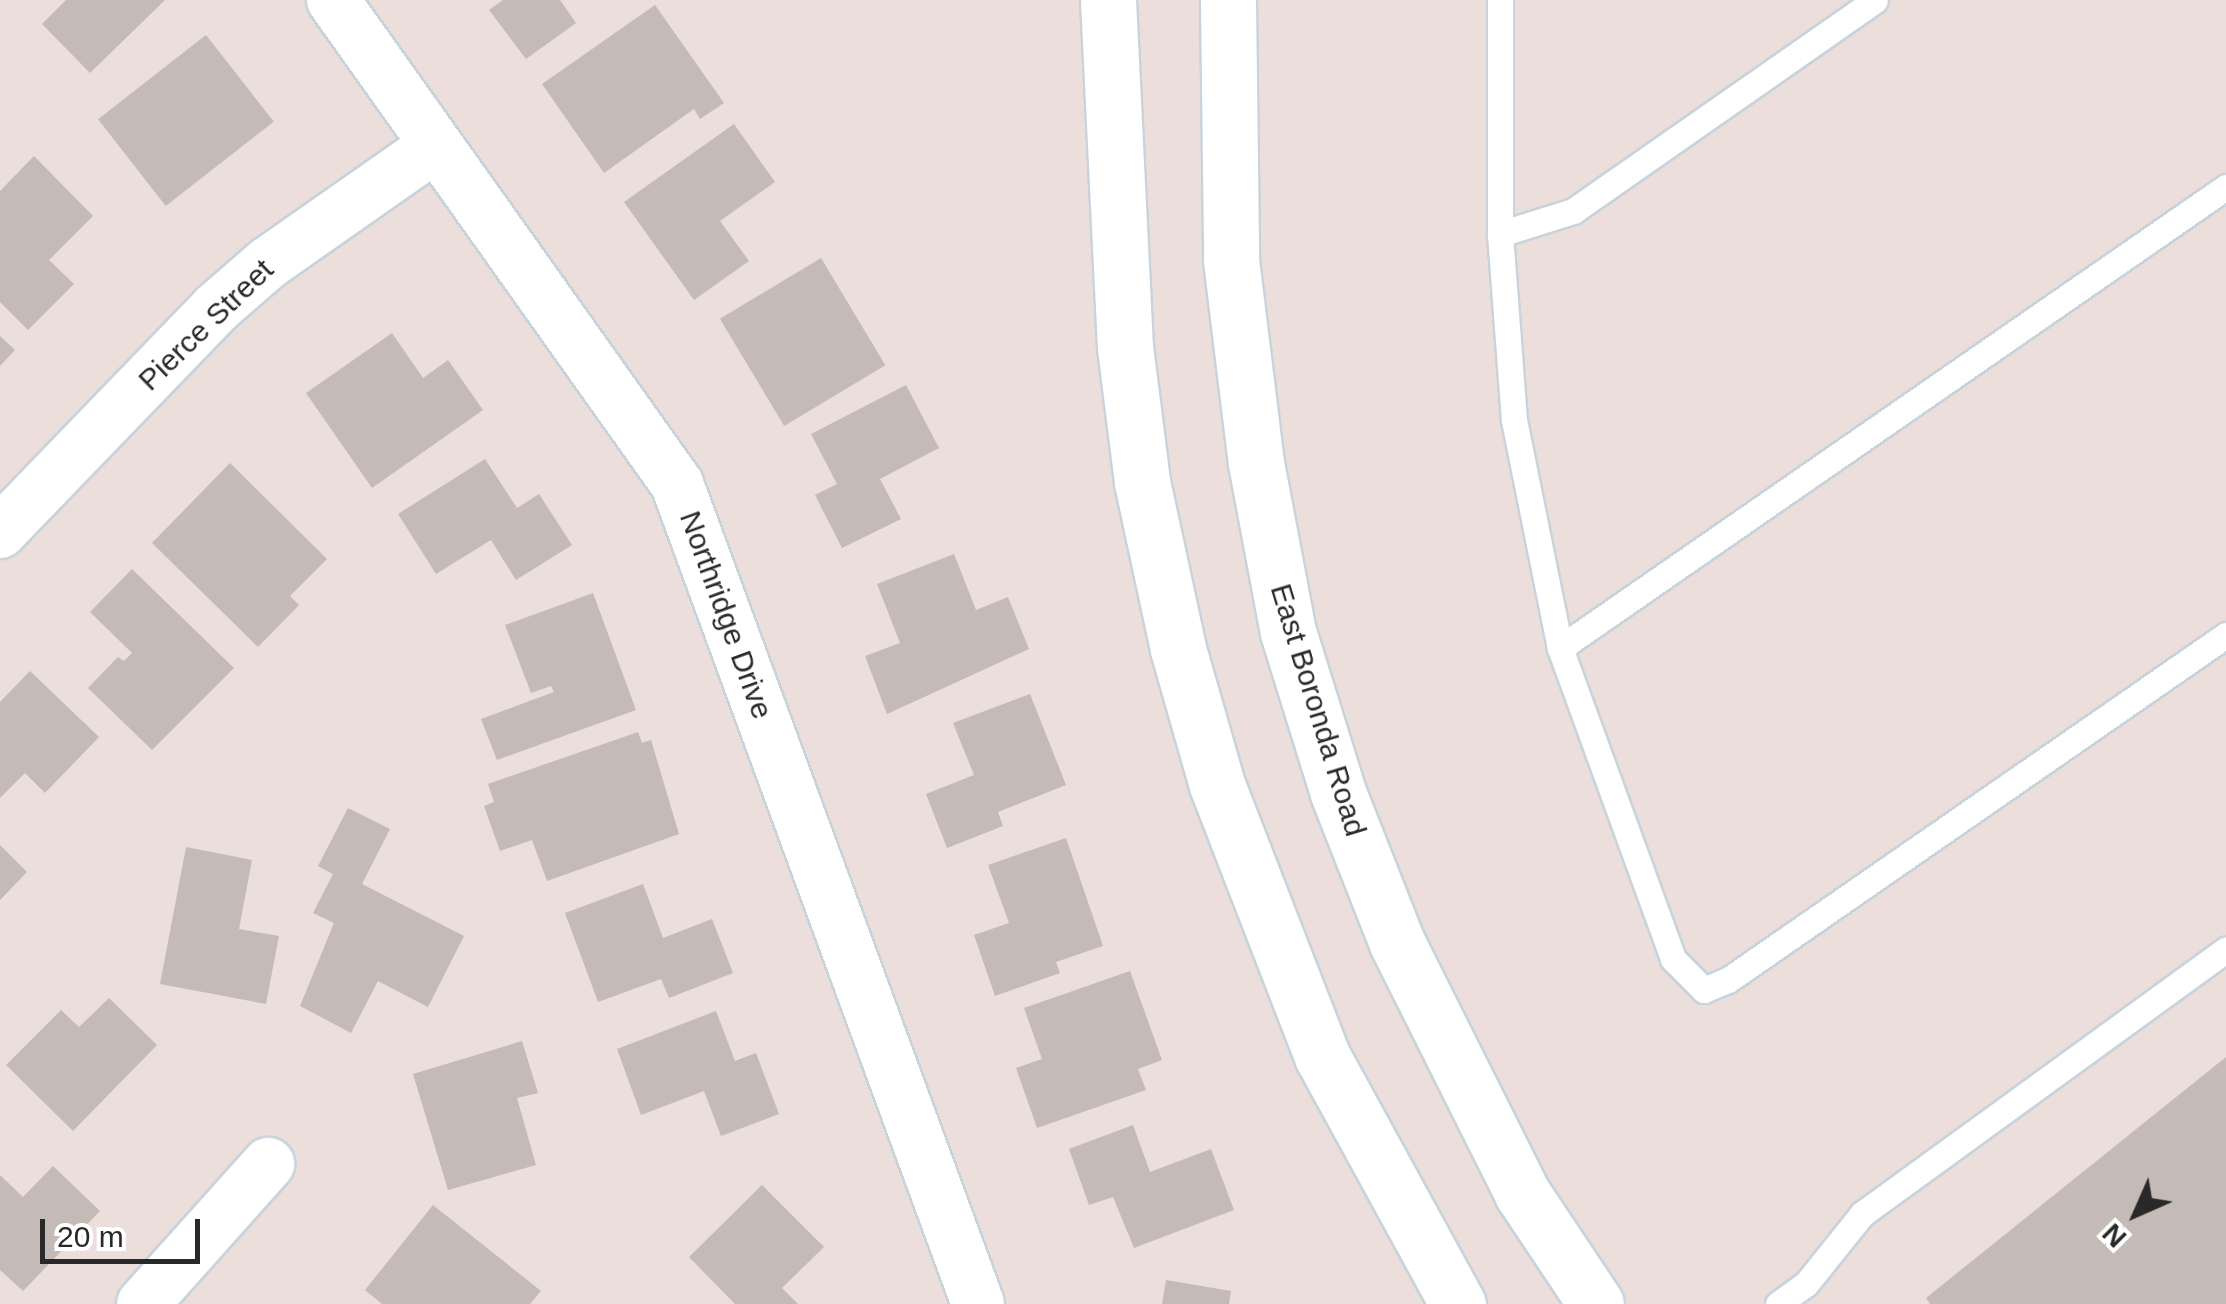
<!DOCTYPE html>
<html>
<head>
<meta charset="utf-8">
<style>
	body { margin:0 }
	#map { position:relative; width:2226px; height:1304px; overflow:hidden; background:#ecdeda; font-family:Arial,sans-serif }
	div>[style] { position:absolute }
	.building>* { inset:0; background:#c4bab6; transform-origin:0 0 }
	.roads { filter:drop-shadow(2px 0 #c8d3dc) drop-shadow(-2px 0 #c8d3dc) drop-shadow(0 2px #c8d3dc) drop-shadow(0 -2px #c8d3dc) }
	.service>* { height:25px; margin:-12.5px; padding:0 12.5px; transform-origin:12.5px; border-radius:12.5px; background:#fff }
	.minor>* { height:52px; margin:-26px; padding:0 26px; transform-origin:26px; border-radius:26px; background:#fff }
	.secondary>* { height:55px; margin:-27.5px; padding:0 27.5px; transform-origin:27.5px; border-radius:27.5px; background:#fff }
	span { translate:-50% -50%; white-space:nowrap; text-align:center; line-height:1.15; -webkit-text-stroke:10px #fff; paint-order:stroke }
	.street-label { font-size:30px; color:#292929 }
	.north { position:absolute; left:2086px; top:1164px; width:100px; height:100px; -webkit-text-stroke:8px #fff; paint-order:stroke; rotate:225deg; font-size:28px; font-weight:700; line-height:40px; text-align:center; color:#292929 }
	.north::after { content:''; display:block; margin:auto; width:35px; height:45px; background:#292929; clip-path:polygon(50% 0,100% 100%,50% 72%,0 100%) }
	.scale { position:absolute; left:40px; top:1219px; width:160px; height:45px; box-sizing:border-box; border:5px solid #292929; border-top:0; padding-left:12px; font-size:30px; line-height:35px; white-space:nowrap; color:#292929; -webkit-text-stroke:8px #fff; paint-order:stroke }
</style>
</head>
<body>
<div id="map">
	<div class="building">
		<div style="clip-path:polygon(66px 0,165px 0,90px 73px,42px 24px)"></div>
		<div style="clip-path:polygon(503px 0,560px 0,576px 23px,526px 59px,489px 10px)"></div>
		<div style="clip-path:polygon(655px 5px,724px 103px,700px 119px,694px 109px,604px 173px,542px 84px)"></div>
		<div style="left:206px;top:35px;width:110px;height:137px;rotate:52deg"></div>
		<div style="clip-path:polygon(734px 124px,775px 182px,720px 221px,749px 261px,694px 300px,624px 202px)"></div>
		<div style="clip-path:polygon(34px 156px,93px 216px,49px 260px,74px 284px,28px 330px,0 302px,0 191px)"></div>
		<div style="left:821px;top:258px;width:125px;height:118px;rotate:59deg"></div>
		<div style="clip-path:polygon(392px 333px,423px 378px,448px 360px,483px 410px,372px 488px,306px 393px)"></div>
		<div style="clip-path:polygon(0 336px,15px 350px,0 366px)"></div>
		<div style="clip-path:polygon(906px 385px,939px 448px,880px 479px,901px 519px,842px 548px,815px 495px,837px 484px,811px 434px)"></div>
		<div style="clip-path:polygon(485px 459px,517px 508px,539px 494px,572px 545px,516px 580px,491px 540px,436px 574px,398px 514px)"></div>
		<div style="clip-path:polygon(230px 463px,327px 559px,290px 596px,299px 605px,258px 647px,152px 543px)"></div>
		<div style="clip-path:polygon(954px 554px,976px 610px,1008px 597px,1029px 649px,887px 714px,865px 656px,900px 643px,877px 584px)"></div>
		<div style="clip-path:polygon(132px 569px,234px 668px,152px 750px,88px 688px,118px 657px,124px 661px,132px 653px,90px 612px)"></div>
		<div style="clip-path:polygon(593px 593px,636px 710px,497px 760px,481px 719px,554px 692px,551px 686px,531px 693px,505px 625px)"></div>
		<div style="clip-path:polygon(30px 671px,99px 737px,45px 793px,25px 773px,0 798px,0 702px)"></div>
		<div style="clip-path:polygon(1030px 694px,1066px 785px,998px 812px,1003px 826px,947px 848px,926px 794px,974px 775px,953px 723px)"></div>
		<div style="clip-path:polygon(638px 732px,642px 743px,651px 740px,679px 834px,547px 881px,532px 840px,500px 851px,484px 806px,494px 802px,488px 784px)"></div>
		<div style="clip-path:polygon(348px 808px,390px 829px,362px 884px,464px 936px,428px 1007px,378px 981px,351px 1033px,300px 1006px,334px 923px,313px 913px,333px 874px,318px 866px)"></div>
		<div style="clip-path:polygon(1066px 838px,1103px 946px,1056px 962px,1060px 973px,995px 996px,974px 935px,1009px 923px,988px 865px)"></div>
		<div style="clip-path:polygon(0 845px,27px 872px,0 900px)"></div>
		<div style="clip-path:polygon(186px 847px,252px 860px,239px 929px,279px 936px,266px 1004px,160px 984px)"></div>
		<div style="clip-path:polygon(643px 884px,663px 938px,712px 919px,733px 973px,669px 998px,661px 979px,598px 1002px,565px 913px)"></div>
		<div style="clip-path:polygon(1130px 971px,1162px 1060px,1138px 1069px,1146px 1090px,1037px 1128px,1016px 1068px,1042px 1059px,1024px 1008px)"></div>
		<div style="clip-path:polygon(109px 998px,157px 1045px,73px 1131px,6px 1065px,61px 1010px,79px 1027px)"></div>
		<div style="clip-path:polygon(716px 1011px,735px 1061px,756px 1053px,779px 1114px,721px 1136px,704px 1091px,641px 1115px,617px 1049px)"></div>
		<div style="clip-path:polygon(522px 1041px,538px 1093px,517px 1098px,536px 1165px,448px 1190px,413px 1074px)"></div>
		<div style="clip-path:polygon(2226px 1057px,2226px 1304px,1930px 1304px,1926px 1298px)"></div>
		<div style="clip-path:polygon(1133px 1125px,1150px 1172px,1211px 1149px,1234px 1210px,1134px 1248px,1113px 1197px,1089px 1205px,1069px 1149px)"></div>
		<div style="clip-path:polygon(53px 1166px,100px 1211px,23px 1291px,0 1270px,0 1175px,23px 1197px)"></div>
		<div style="clip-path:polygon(762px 1185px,824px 1247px,782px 1288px,798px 1304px,735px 1304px,689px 1257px)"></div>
		<div style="clip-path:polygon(433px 1205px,541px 1291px,530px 1304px,382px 1304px,365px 1290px)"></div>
		<div style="clip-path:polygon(1166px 1280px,1231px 1291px,1229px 1304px,1162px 1304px)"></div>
	</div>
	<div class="roads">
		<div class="service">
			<div style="left:1500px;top:0;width:234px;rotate:90deg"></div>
			<div style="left:1500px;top:234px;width:187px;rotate:85.7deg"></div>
			<div style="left:1514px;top:420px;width:233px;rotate:78.6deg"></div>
			<div style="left:1560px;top:648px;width:331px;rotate:70deg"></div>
			<div style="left:1673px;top:959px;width:44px;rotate:45deg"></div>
			<div style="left:1704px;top:990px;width:26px;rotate:-23deg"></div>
			<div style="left:1728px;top:980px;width:606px;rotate:-34.71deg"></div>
			<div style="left:1500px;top:234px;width:77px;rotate:-17.5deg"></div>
			<div style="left:1573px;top:211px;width:368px;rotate:-34.9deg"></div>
			<div style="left:1560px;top:648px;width:810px;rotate:-34.69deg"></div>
			<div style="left:1778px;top:1304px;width:34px;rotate:-36deg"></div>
			<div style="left:1806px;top:1284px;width:90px;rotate:-51.3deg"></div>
			<div style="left:1862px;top:1214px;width:450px;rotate:-36deg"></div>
		</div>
		<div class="minor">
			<div style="left:333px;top:0;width:594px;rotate:54.6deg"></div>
			<div style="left:677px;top:484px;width:873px;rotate:69.84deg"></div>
			<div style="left:0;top:532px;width:310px;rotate:-46deg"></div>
			<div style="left:215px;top:309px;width:70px;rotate:-41deg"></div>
			<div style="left:268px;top:263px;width:204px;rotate:-35deg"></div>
			<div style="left:143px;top:1304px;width:188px;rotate:-48.2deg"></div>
		</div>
		<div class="secondary">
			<div style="left:1108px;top:0;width:347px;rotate:87.2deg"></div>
			<div style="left:1125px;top:347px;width:136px;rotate:82.8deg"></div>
			<div style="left:1142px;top:482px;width:171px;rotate:77.8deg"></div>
			<div style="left:1178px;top:649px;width:141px;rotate:74deg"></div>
			<div style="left:1217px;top:785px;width:291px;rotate:68.8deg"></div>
			<div style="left:1322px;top:1056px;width:283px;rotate:61.3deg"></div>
			<div style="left:1228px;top:0;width:260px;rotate:89.3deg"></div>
			<div style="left:1231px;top:260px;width:205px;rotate:83deg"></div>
			<div style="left:1256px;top:463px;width:172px;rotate:79.3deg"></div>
			<div style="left:1288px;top:632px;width:169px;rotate:72.7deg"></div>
			<div style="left:1338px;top:793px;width:161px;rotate:68.5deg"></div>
			<div style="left:1397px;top:943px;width:280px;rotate:63.4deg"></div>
			<div style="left:1522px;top:1193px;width:133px;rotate:56.3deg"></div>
		</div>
	</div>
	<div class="street-label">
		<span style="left:206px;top:325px;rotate:-44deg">Pierce Street</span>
		<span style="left:726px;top:615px;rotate:70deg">Northridge Drive</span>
		<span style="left:1318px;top:710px;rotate:73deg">East Boronda Road</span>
	</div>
	<div class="north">N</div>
	<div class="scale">20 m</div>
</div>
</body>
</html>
